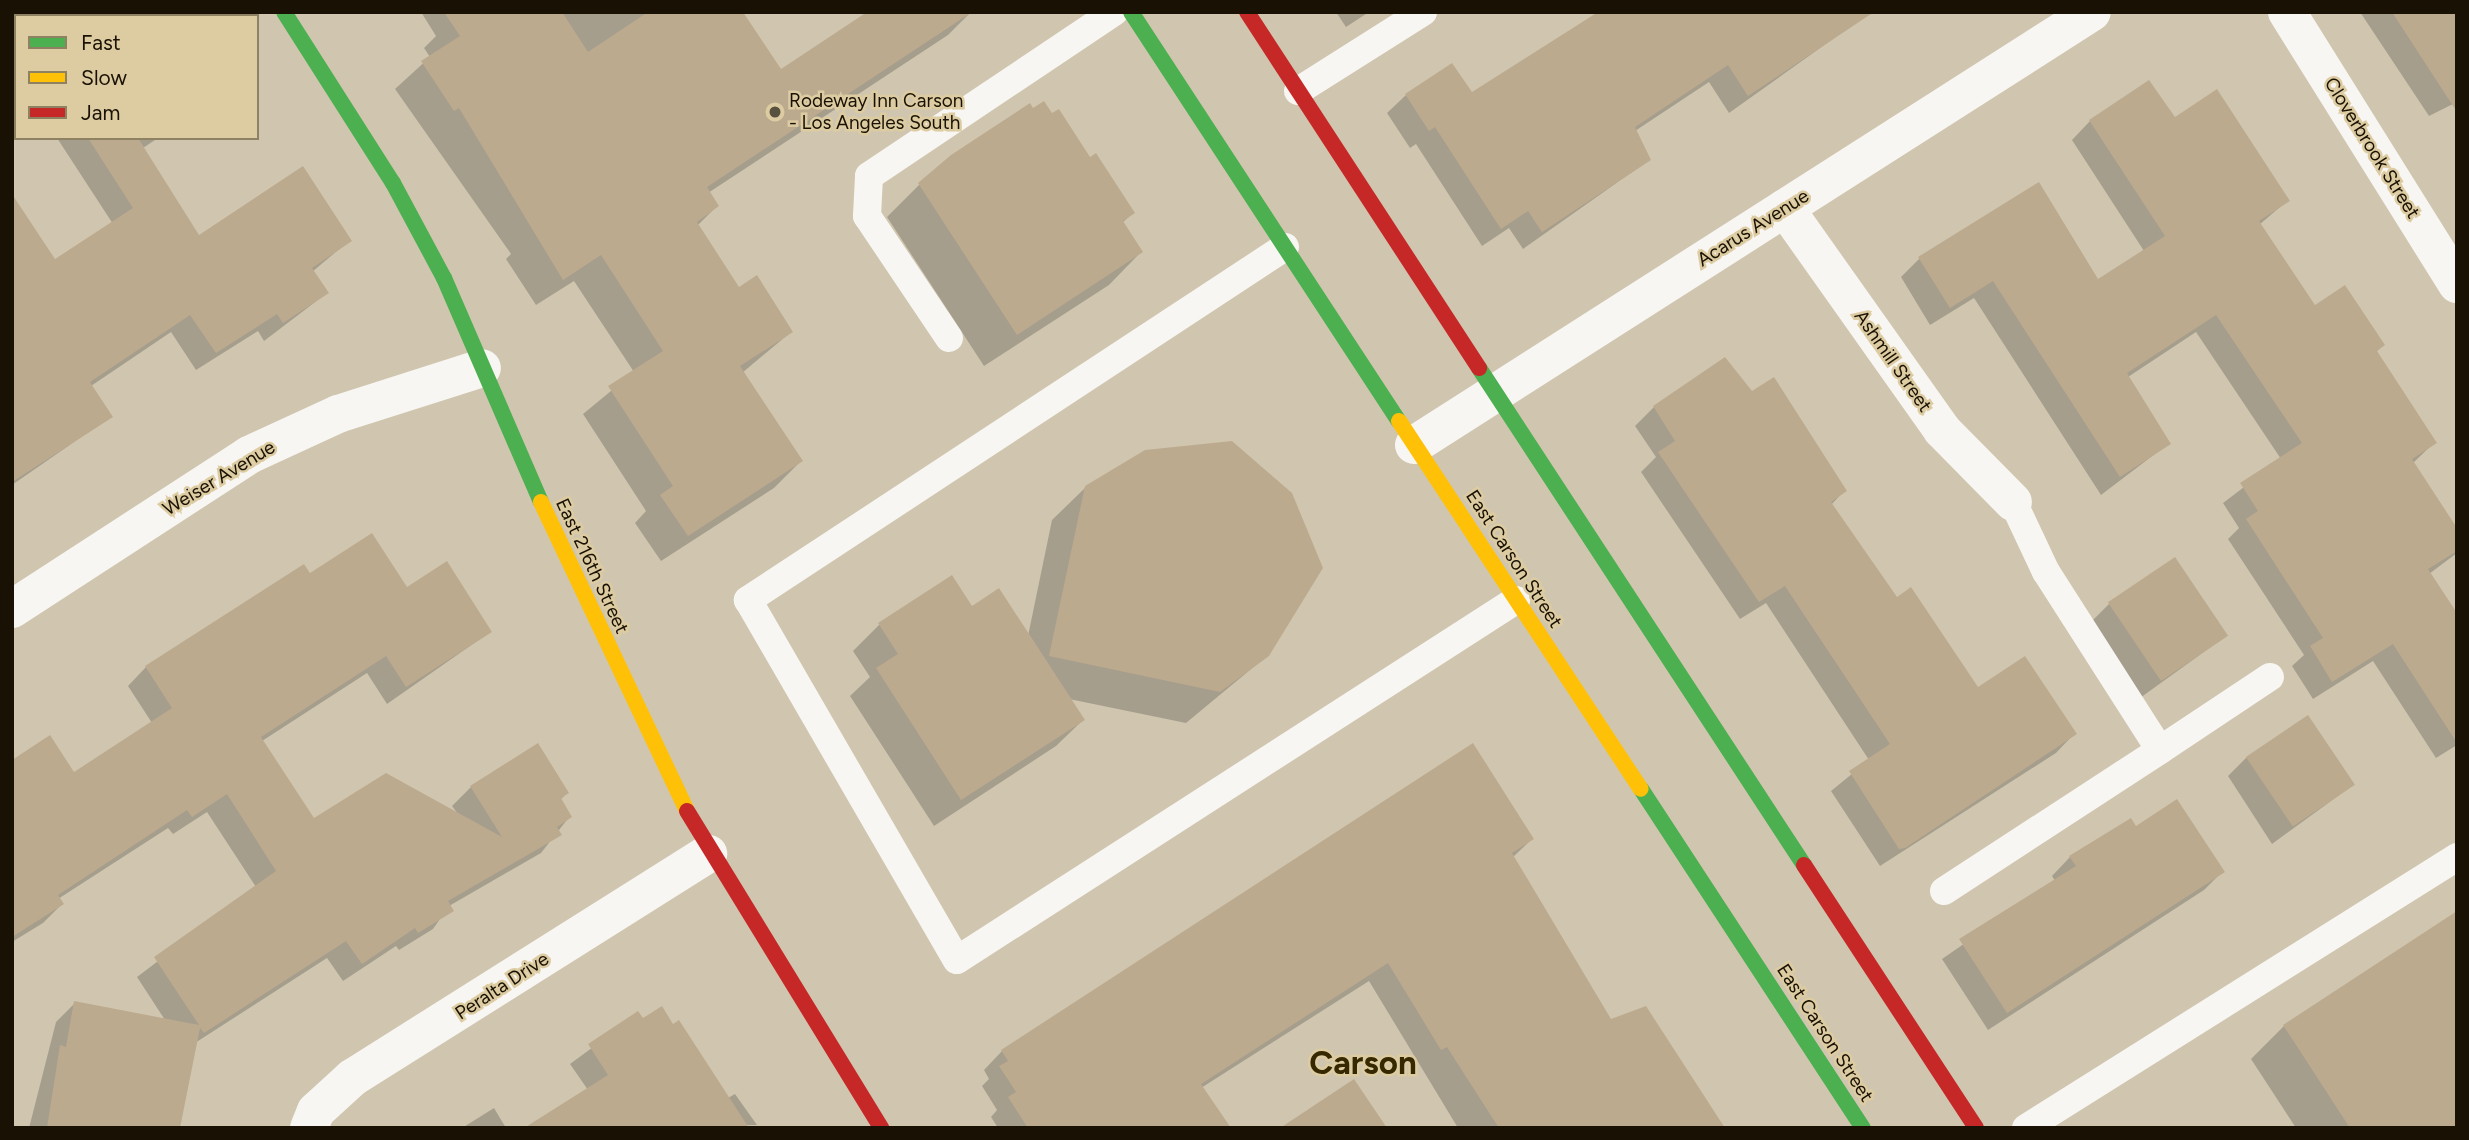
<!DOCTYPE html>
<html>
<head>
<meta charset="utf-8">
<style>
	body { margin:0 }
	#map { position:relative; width:2469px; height:1140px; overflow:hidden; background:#d0c6af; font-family:Figtree,sans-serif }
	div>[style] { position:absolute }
	.shadow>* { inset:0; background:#0003 }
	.building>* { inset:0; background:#bcaa8f; transform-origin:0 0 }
	.lane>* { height:28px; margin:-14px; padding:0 14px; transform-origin:14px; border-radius:14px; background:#f8f6f3 }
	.street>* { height:38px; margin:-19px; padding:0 19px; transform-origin:19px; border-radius:19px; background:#f8f6f3 }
	.fast>* { height:16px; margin:-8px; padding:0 8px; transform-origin:8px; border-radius:8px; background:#4caf50 }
	.slow>* { height:16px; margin:-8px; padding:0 8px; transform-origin:8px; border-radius:8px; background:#ffc107 }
	.jam>* { height:16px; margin:-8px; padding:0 8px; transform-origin:8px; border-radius:8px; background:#c62828 }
	.dots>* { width:19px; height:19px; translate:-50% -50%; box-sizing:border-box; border:4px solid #ddcca2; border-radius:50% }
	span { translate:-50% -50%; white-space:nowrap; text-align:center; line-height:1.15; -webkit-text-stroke:5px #ddcca2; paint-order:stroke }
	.poi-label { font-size:19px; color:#191204 }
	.left { translate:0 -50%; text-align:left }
	.street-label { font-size:19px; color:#191204 }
	.town-label { font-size:33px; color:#362800; font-weight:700 }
	.frame { position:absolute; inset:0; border:14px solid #191204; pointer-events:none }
	.legend { position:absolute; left:14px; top:14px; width:245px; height:126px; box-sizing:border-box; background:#ddcca2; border:2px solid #8f8263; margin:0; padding:9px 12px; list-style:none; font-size:21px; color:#191204 }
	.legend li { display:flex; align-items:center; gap:14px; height:35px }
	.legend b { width:35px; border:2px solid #8f8263 }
</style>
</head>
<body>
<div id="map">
	<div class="shadow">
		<div style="clip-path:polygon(12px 12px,115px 12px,117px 16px,16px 16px,16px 96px)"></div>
		<div style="clip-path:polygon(421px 12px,741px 12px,781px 72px,971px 12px,948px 35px,708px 193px,717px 206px,697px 226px,738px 289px,791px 332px,742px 373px,801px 461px,774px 488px,661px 561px,635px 523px,646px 511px,583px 414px,634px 372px,574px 281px,536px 305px,506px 259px,511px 254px,395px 89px,430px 57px,424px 48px,436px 36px)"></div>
		<div style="clip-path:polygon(1336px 12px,1369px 12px,1346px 27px)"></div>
		<div style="clip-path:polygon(2360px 12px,2457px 12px,2457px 102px,2429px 116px)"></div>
		<div style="clip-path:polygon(1858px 21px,1729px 113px,1709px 82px,1635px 131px,1649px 160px,1523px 249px,1509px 228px,1482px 246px,1416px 144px,1410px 148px,1387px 113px,1406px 95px,1471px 94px)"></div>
		<div style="clip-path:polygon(1033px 110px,1089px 159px,1133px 213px,1122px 223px,1141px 252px,1109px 285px,984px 366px,887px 217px,919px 185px)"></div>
		<div style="clip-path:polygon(2174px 119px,2287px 201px,2259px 225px,2315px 307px,2383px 345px,2376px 352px,2434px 443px,2413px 463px,2457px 531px,2457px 553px,2429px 574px,2457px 616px,2457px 745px,2436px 758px,2373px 661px,2313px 699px,2292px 666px,2304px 655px,2228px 539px,2239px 528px,2223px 503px,2281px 459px,2196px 332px,2128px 377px,2168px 444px,2101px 495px,1974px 298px,1930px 325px,1901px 277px,1920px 258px,2098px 281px,2144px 251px,2072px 140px,2090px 121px)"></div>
		<div style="clip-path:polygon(57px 138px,158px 138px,143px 148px,199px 237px,350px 240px,312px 272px,327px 293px,264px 341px,258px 331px,196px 370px,171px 332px,91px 386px,110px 417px,12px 485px,12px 197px,54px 262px,113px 224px)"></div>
		<div style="clip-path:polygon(1752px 394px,1845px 490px,1831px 505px,1896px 600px,1978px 690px,2074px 734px,2056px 753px,1880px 866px,1831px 791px,1869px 760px,1766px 603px,1740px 619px,1641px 472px,1656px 457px,1635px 426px,1654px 407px)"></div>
		<div style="clip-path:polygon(1086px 487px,1268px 655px,1186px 723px,1069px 699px,1083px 720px,1056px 746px,934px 826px,850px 696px,870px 677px,853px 651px,879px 625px,971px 609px,1028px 636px,1052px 520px)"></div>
		<div style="clip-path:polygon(309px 576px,407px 590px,490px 632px,387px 704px,367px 673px,262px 741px,313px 821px,458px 814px,452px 806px,471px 787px,537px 745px,567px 793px,560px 800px,570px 816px,541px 853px,449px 906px,433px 929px,399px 950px,396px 946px,343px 981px,327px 958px,195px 1043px,178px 1128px,29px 1128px,56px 1022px,75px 1003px,165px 1020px,137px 977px,256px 887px,207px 812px,173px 834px,168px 828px,58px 899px,62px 904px,43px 923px,12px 942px,12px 762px,74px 774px,152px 723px,128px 686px,146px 667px)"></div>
		<div style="clip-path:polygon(2109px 604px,2226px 636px,2140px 698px,2091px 622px)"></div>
		<div style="clip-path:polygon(2247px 757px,2353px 785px,2272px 844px,2228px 776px)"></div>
		<div style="clip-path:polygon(2136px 828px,2222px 872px,2204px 890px,1988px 1030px,1942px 959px,2055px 881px,2052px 876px,2070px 857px)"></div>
		<div style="clip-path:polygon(1532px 839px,1513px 857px,1610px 1021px,1723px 1128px,1458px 1128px,1369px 981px,1201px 1088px,1229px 1128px,998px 1128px,991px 1117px,997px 1110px,982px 1086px,989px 1079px,984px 1070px,1002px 1051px)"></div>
		<div style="clip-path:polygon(2457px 913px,2457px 1128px,2296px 1128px,2251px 1059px,2284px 1026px)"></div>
		<div style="clip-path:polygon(638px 1014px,728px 1098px,735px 1094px,757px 1125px,527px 1128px,588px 1090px,570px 1064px)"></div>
		<div style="clip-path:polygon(494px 1108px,506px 1128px,462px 1128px)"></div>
	</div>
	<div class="building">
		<div style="clip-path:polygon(444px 12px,562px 12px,588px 52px,648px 12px,743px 12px,781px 69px,867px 12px,972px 12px,707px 187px,719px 206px,697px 222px,739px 287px,757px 275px,793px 332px,740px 366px,803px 461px,688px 536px,660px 495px,673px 486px,608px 386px,663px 351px,601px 255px,563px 280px,459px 108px,454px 111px,421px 61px,460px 36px)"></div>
		<div style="clip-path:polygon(1598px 12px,1874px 12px,1748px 96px,1728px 65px,1635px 127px,1651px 160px,1542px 232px,1528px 211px,1501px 229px,1435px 127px,1429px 131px,1405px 94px,1452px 63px,1472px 92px)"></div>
		<div style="clip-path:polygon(2392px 12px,2457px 12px,2457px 112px)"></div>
		<div style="clip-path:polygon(2149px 80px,2175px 117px,2217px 89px,2290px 201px,2259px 221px,2315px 305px,2345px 285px,2385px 345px,2377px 351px,2437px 443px,2412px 459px,2457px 528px,2457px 551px,2428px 569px,2457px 613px,2457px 743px,2393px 644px,2332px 682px,2310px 646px,2323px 638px,2246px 519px,2258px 511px,2240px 483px,2302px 443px,2216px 315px,2127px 373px,2171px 444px,2120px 477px,1993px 281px,1950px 308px,1918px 257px,2039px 182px,2098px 279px,2165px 236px,2089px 120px)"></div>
		<div style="clip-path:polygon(1044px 101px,1052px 113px,1059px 109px,1090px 157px,1096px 153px,1135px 213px,1123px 221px,1143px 252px,1017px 335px,918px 183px,951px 155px,1030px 103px,1033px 108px)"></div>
		<div style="clip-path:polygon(88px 138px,138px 138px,199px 235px,303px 166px,352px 241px,312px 268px,329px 293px,283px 323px,277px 314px,216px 353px,190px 315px,90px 382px,113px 417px,12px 482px,12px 194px,55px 259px,133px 208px)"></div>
		<div style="clip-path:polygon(1725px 357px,1752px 391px,1774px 377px,1847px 491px,1831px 502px,1897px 597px,1911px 587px,1978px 687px,2025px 656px,2077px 734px,1905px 848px,1899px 849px,1849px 771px,1890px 744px,1785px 586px,1759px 602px,1658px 452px,1675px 441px,1653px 406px)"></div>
		<div style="clip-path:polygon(1232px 441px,1292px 493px,1323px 568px,1269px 656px,1220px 692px,1049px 656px,1085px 486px,1145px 450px)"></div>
		<div style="clip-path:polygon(372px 533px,407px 587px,447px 561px,492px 632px,406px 687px,386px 656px,261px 737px,314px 818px,386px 773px,502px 837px,470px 786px,538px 743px,569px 793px,561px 798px,572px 817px,557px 827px,562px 835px,448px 901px,454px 911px,418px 933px,415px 928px,362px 964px,346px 941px,204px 1033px,200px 1028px,180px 1128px,47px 1128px,60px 1045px,66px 1047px,74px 1001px,199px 1025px,154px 957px,276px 871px,227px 794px,192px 817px,187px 810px,58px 895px,64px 904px,12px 937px,12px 760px,50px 735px,74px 772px,172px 708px,145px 666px,304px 564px,310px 573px)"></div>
		<div style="left:2175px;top:557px;width:95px;height:81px;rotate:56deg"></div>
		<div style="clip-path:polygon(952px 575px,972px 606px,999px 588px,1085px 720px,961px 800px,876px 668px,898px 654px,878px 623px)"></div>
		<div style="left:2308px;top:715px;width:84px;height:75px;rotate:56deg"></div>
		<div style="clip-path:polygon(1473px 743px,1534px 839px,1512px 853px,1611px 1019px,1646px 1006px,1725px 1128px,1499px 1128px,1447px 1047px,1441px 1050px,1388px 963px,1201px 1084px,1231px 1128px,1028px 1128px,1008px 1097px,1016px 1092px,999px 1066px,1008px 1061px,1001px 1050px)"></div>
		<div style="clip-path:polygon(2177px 799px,2225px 872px,2007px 1013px,1959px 939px,2076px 866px,2069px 856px,2131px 818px,2136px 826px)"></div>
		<div style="clip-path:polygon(2457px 911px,2457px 1128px,2350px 1128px,2283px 1025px)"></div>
		<div style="clip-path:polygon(662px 1006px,673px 1024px,679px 1020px,749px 1128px,524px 1128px,608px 1075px,588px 1044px,638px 1011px,643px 1018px)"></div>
		<div style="clip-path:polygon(1354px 1079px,1387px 1128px,1280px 1128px)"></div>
	</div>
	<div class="lane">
		<div style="left:1298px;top:91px;width:148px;rotate:-32.3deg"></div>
		<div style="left:1285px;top:247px;width:643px;rotate:146.68deg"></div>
		<div style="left:748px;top:600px;width:416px;rotate:59.9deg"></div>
		<div style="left:957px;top:960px;width:665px;rotate:-32.78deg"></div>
		<div style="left:949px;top:338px;width:147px;rotate:-123.9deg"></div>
		<div style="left:867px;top:216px;width:40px;rotate:-87.1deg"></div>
		<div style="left:869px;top:176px;width:295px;rotate:-33.8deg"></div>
		<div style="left:2160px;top:750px;width:132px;rotate:-33.6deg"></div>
		<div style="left:1944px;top:891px;width:258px;rotate:-33.1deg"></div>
		<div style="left:2160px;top:750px;width:211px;rotate:-122.6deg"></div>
		<div style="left:2046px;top:572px;width:77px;rotate:-115.2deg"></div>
		<div style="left:2026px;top:1128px;width:509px;rotate:-32.16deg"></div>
	</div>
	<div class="street">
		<div style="left:2287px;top:12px;width:321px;rotate:58deg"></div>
		<div style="left:1785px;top:208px;width:272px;rotate:54.7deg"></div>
		<div style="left:1942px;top:430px;width:101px;rotate:45.4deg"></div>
		<div style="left:1414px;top:445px;width:804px;rotate:-32.56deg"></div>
		<div style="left:12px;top:609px;width:283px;rotate:-33deg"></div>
		<div style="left:249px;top:455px;width:98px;rotate:-24.7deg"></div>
		<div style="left:338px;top:414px;width:151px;rotate:-17.7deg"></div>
		<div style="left:309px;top:1128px;width:18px;rotate:-68deg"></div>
		<div style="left:316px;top:1111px;width:49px;rotate:-42.5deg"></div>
		<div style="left:352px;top:1078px;width:421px;rotate:-32.2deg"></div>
	</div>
	<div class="fast">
		<div style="left:284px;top:12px;width:203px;rotate:57.5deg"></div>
		<div style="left:393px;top:183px;width:108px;rotate:61.8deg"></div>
		<div style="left:444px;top:278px;width:244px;rotate:66.6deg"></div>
		<div style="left:1131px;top:12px;width:489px;rotate:56.8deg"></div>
		<div style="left:1479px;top:368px;width:594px;rotate:56.82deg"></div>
		<div style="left:1641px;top:789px;width:405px;rotate:56.8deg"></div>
	</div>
	<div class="slow">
		<div style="left:1399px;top:421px;width:440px;rotate:56.7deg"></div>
		<div style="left:541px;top:502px;width:342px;rotate:64.7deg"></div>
	</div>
	<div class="jam">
		<div style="left:1247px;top:12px;width:425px;rotate:56.9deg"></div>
		<div style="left:687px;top:811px;width:372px;rotate:58.5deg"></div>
		<div style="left:1804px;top:865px;width:314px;rotate:56.8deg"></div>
	</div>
	<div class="dots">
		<div style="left:775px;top:112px;background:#595140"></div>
	</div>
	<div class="poi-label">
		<span class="left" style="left:789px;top:112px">Rodeway Inn Carson<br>- Los Angeles South</span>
	</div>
	<div class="street-label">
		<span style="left:2372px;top:148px;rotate:58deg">Cloverbrook Street</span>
		<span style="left:1753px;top:228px;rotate:-32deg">Acarus Avenue</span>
		<span style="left:1893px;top:361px;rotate:55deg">Ashmill Street</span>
		<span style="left:219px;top:478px;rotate:-31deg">Weiser Avenue</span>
		<span style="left:1514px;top:559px;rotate:57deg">East Carson Street</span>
		<span style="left:592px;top:566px;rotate:65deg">East 216th Street</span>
		<span style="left:502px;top:986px;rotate:-33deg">Peralta Drive</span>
		<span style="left:1825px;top:1033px;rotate:57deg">East Carson Street</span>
	</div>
	<div class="town-label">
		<span style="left:1363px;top:1063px">Carson</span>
	</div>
	<div class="frame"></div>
	<ul class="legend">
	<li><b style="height:9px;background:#4caf50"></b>Fast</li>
	<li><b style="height:9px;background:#ffc107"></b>Slow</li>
	<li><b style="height:9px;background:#c62828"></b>Jam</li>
	</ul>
</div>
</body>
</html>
